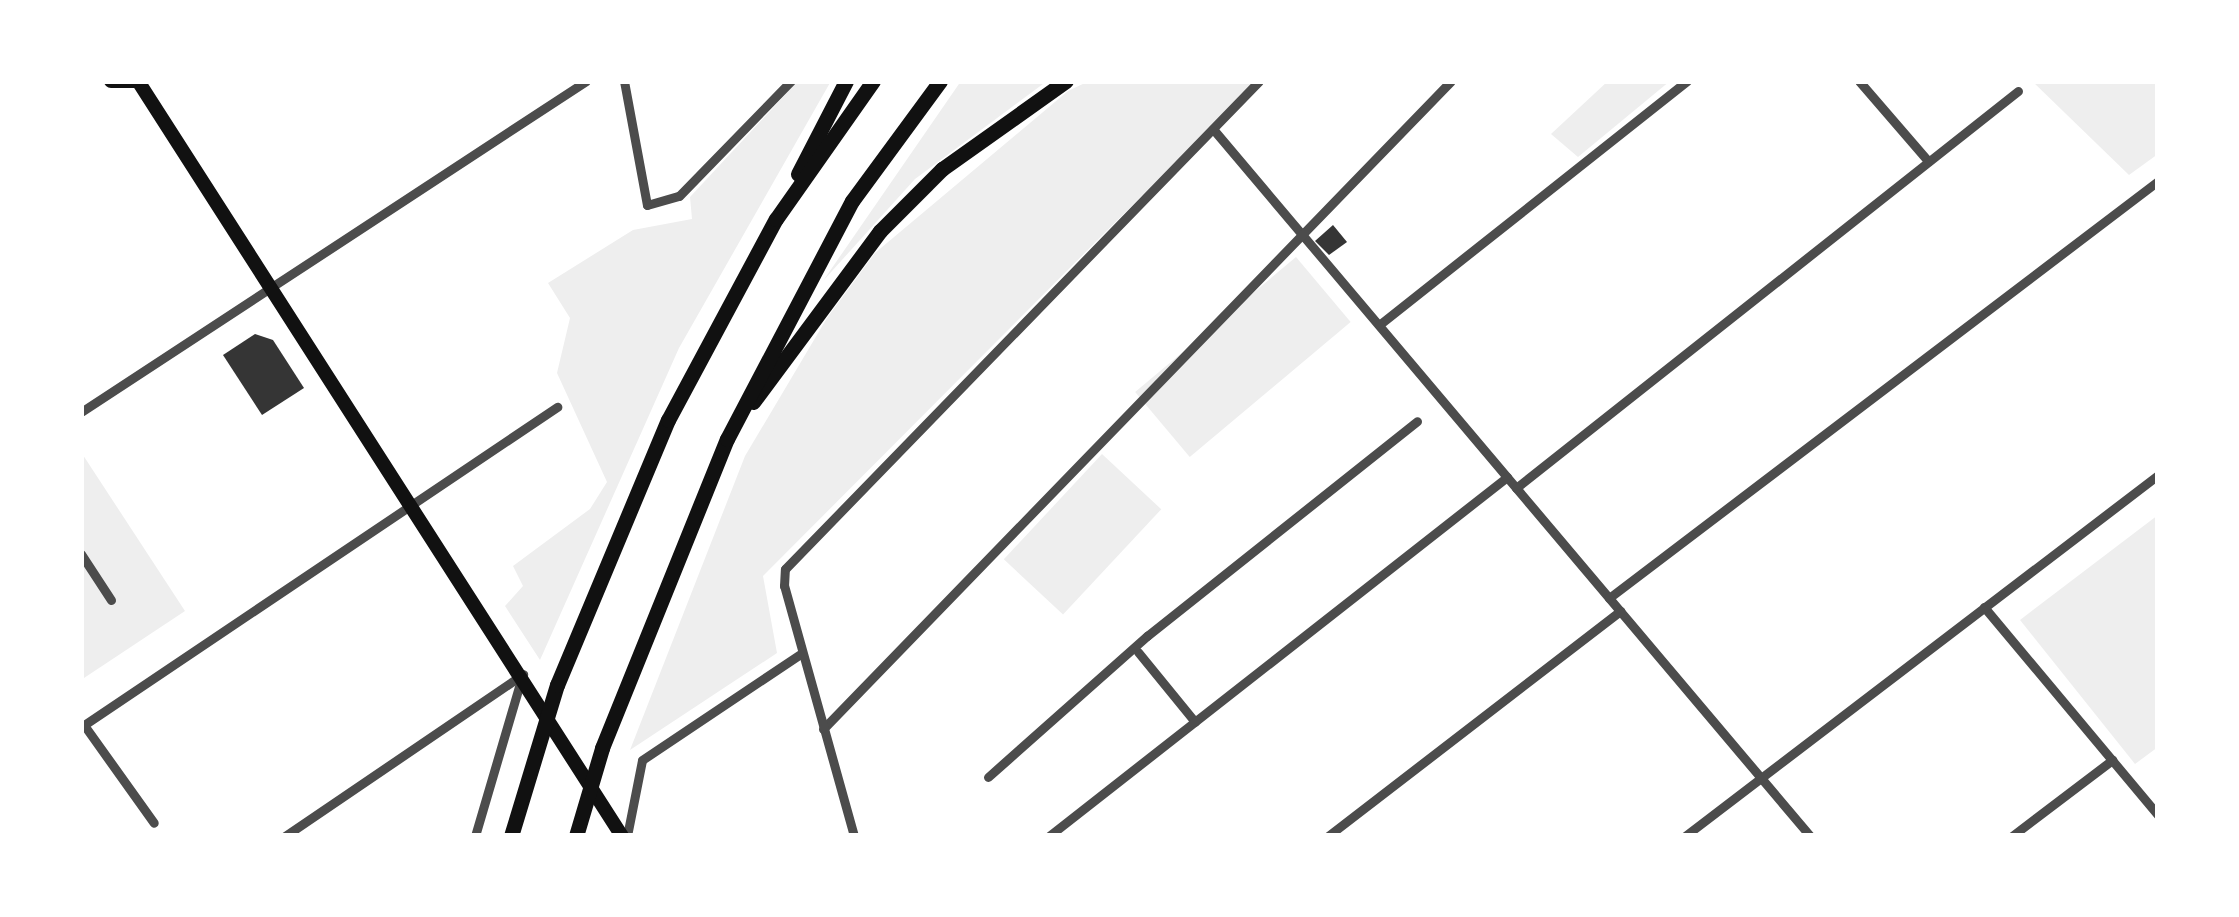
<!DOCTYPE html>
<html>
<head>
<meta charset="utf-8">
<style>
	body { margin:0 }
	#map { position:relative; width:2239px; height:917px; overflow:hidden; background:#fff; font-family:Roboto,sans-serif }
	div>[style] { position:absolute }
	.green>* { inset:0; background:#eee; transform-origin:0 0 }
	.building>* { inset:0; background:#353535 }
	.minor>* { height:9px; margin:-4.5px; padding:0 4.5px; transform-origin:4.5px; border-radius:4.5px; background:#4c4c4c }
	.secondary>* { height:14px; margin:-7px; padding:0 7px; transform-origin:7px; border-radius:7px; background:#111 }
	.trunk>* { height:15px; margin:-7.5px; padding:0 7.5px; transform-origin:7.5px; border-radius:7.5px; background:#111 }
	span { translate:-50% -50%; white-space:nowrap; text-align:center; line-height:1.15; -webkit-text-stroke:12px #fff; paint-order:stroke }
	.frame { position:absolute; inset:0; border:84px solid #fff; pointer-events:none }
</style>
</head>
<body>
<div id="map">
	<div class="green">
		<div style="clip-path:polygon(798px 81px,831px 81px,679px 348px,540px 660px,505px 606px,523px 586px,513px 566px,590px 509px,607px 482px,557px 373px,570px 318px,548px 283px,633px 230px,692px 219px,690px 197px)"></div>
		<div style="clip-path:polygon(961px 81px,1047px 81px,915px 179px,823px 281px)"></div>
		<div style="clip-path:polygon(1089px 81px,1256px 81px,763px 576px,777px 653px,630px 750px,745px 456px,827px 318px,875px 253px,1068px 91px)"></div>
		<div style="clip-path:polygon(1608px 81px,1670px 81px,1578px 157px,1551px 134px)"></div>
		<div style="clip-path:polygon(2032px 81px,2158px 81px,2158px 154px,2129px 175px)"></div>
		<div style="left:1296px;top:257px;width:85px;height:210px;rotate:50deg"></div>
		<div style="clip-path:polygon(81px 452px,185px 611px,81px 680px)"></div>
		<div style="left:1102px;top:454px;width:81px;height:144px;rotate:43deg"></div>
		<div style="clip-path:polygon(2158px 515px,2158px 747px,2135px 764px,2020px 620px)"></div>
	</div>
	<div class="building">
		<div style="clip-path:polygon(1333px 225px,1347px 242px,1329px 255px,1315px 241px)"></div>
		<div style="clip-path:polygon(255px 334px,273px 340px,304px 388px,262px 415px,223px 355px)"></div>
	</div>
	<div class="minor">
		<div style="left:624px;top:81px;width:126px;rotate:79.5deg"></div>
		<div style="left:647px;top:205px;width:33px;rotate:-16deg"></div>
		<div style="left:679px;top:196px;width:161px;rotate:-45.8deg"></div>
		<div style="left:1859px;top:81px;width:106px;rotate:49.2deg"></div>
		<div style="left:1213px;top:129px;width:925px;rotate:49.82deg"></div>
		<div style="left:1379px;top:325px;width:393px;rotate:-38.4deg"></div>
		<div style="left:81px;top:412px;width:604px;rotate:-33.24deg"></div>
		<div style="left:1516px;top:488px;width:640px;rotate:-38.34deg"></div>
		<div style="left:81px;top:554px;width:55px;rotate:56.9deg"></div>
		<div style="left:1609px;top:598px;width:689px;rotate:-37.22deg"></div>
		<div style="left:1984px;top:607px;width:271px;rotate:50.1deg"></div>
		<div style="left:1138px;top:652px;width:90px;rotate:50.8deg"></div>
		<div style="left:84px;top:725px;width:120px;rotate:54.5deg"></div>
		<div style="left:81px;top:727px;width:574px;rotate:-33.91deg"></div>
		<div style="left:823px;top:729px;width:902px;rotate:-45.9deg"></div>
		<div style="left:988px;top:777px;width:213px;rotate:-41.6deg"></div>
		<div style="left:1147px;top:636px;width:345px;rotate:-38.5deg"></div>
		<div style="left:285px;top:836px;width:288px;rotate:-34.2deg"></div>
		<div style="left:475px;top:836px;width:163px;rotate:-73.6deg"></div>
		<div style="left:627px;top:836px;width:77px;rotate:-78.8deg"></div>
		<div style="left:642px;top:760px;width:192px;rotate:-33.8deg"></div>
		<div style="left:854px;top:836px;width:260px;rotate:-105.6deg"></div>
		<div style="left:784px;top:586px;width:17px;rotate:-87deg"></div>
		<div style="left:785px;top:569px;width:680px;rotate:-45.83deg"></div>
		<div style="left:1049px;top:836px;width:582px;rotate:-38.09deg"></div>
		<div style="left:1328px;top:836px;width:369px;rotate:-37.6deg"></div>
		<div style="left:1685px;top:836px;width:595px;rotate:-37.35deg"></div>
		<div style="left:2012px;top:836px;width:126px;rotate:-37.2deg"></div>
	</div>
	<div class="secondary">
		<div style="left:111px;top:81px;width:27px"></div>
		<div style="left:138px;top:81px;width:897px;rotate:57.34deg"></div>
	</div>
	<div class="trunk">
		<div style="left:798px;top:174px;width:105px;rotate:-62.7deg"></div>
		<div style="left:753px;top:402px;width:213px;rotate:-53.4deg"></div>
		<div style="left:880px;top:231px;width:88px;rotate:-45deg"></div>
		<div style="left:942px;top:169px;width:152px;rotate:-35.4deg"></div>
		<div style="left:511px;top:836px;width:158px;rotate:-73.1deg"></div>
		<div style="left:557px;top:685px;width:287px;rotate:-67.3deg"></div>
		<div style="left:668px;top:420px;width:228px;rotate:-61.8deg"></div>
		<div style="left:776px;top:219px;width:169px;rotate:-54.9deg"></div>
		<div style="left:576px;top:836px;width:92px;rotate:-73.5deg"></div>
		<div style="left:602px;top:748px;width:333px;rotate:-68deg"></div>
		<div style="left:727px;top:439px;width:269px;rotate:-62.3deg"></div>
		<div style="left:852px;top:201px;width:149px;rotate:-53.7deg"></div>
	</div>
	<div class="frame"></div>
</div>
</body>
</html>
